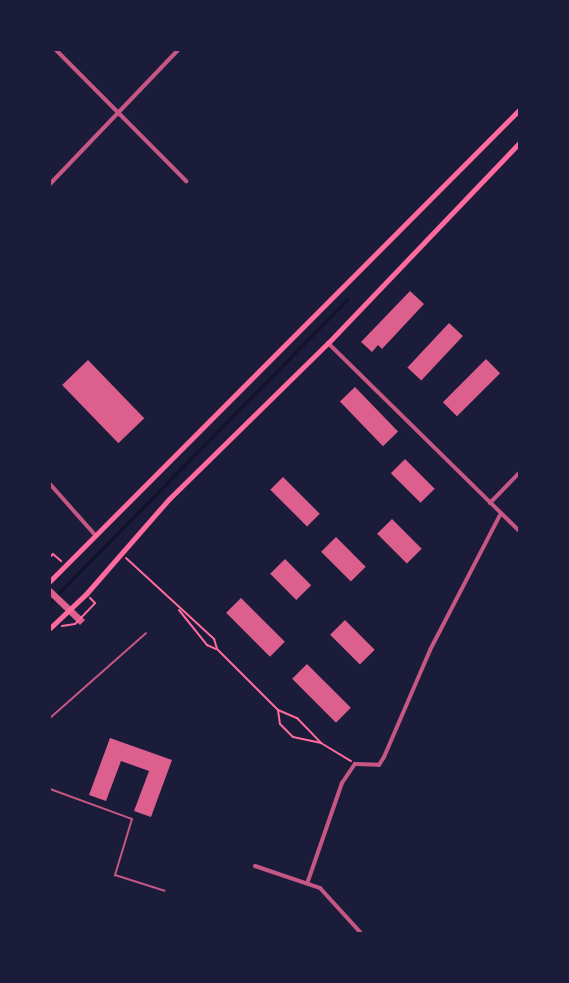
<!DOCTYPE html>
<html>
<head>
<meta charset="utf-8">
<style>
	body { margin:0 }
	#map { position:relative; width:569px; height:983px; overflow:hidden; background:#1b1b3a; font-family:"Asap Condensed",sans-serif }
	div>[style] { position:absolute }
	.stream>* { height:2.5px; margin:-1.25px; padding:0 1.25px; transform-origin:1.25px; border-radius:1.25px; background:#12122b }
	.building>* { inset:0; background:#dd5f8e; transform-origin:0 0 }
	.path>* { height:2px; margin:-1px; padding:0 1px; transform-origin:1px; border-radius:1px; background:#ff6b9d }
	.service>* { height:2px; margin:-1px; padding:0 1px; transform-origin:1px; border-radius:1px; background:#c65784 }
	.minor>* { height:4px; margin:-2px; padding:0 2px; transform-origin:2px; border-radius:2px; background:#c65784 }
	.secondary>* { height:5px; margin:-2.5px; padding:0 2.5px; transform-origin:2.5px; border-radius:2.5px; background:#ff6b9d }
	span { translate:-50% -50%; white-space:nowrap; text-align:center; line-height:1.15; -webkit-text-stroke:4px #1b1b3a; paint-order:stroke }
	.frame { position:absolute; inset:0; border:51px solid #1b1b3a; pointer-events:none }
</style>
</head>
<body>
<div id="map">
	<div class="stream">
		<div style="left:50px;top:602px;width:424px;rotate:-45.5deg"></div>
	</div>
	<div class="building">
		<div style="clip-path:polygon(410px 291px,424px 304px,382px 349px,378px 345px,372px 352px,361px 342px)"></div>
		<div style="left:449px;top:323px;width:19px;height:61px;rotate:43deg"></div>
		<div style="left:486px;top:359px;width:20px;height:61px;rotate:45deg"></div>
		<div style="left:88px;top:360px;width:81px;height:36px;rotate:46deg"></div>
		<div style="left:355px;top:387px;width:62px;height:21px;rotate:46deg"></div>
		<div style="left:405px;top:459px;width:42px;height:20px;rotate:45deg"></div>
		<div style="left:283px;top:477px;width:52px;height:18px;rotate:45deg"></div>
		<div style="left:392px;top:519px;width:42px;height:21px;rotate:45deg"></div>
		<div style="left:336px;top:537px;width:42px;height:21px;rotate:45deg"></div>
		<div style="left:285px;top:559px;width:37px;height:21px;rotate:45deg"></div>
		<div style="clip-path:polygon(50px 587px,85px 620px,80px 625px,50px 596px)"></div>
		<div style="left:241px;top:598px;width:62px;height:21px;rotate:45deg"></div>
		<div style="left:345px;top:620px;width:42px;height:21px;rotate:45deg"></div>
		<div style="left:307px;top:664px;width:62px;height:21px;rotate:45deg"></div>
		<div style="clip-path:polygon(110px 738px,172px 760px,151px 817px,134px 811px,149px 771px,121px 761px,106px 801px,89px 795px)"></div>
	</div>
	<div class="path">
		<div style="left:50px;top:557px;width:4px;rotate:-45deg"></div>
		<div style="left:53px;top:554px;width:11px;rotate:41deg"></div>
		<div style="left:126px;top:558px;width:120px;rotate:42.6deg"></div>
		<div style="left:214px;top:639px;width:10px;rotate:73deg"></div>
		<div style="left:217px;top:649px;width:86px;rotate:45deg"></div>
		<div style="left:278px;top:710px;width:21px;rotate:23deg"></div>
		<div style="left:297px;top:718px;width:35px;rotate:46deg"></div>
		<div style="left:321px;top:743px;width:35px;rotate:31deg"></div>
		<div style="left:179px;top:610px;width:45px;rotate:51.3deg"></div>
		<div style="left:207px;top:645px;width:10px;rotate:24deg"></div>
		<div style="left:62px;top:626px;width:13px;rotate:-9deg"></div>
		<div style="left:75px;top:624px;width:29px;rotate:-46deg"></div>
		<div style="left:95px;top:603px;width:7px;rotate:-135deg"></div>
		<div style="left:278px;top:710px;width:14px;rotate:82deg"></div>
		<div style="left:280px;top:724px;width:18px;rotate:45deg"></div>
		<div style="left:293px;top:737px;width:29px;rotate:12deg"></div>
	</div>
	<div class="service">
		<div style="left:50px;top:718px;width:128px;rotate:-41.5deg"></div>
		<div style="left:50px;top:789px;width:87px;rotate:20.1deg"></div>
		<div style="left:132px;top:819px;width:59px;rotate:106.9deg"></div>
		<div style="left:115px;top:875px;width:52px;rotate:17.7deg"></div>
	</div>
	<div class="minor">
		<div style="left:56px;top:50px;width:185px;rotate:45.2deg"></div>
		<div style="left:50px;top:184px;width:185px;rotate:-46.3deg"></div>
		<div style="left:328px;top:343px;width:268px;rotate:44.5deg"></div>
		<div style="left:50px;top:484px;width:69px;rotate:48.5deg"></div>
		<div style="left:490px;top:503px;width:42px;rotate:-46deg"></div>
		<div style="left:255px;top:866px;width:69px;rotate:18.7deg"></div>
		<div style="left:320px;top:888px;width:61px;rotate:47.7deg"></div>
		<div style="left:308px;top:881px;width:104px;rotate:-70.9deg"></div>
		<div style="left:342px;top:783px;width:23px;rotate:-56deg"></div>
		<div style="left:355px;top:764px;width:24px;rotate:2deg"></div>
		<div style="left:379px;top:765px;width:9px;rotate:-58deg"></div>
		<div style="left:384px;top:757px;width:116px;rotate:-66.7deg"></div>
		<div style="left:430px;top:650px;width:152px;rotate:-62.6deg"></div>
	</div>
	<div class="secondary">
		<div style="left:50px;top:581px;width:665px;rotate:-45.12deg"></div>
		<div style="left:50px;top:628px;width:50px;rotate:-43.4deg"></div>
		<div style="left:86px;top:594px;width:126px;rotate:-48.9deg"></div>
		<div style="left:169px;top:499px;width:223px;rotate:-44.5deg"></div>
		<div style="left:328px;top:343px;width:277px;rotate:-46.3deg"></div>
	</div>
	<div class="frame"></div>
</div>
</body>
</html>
